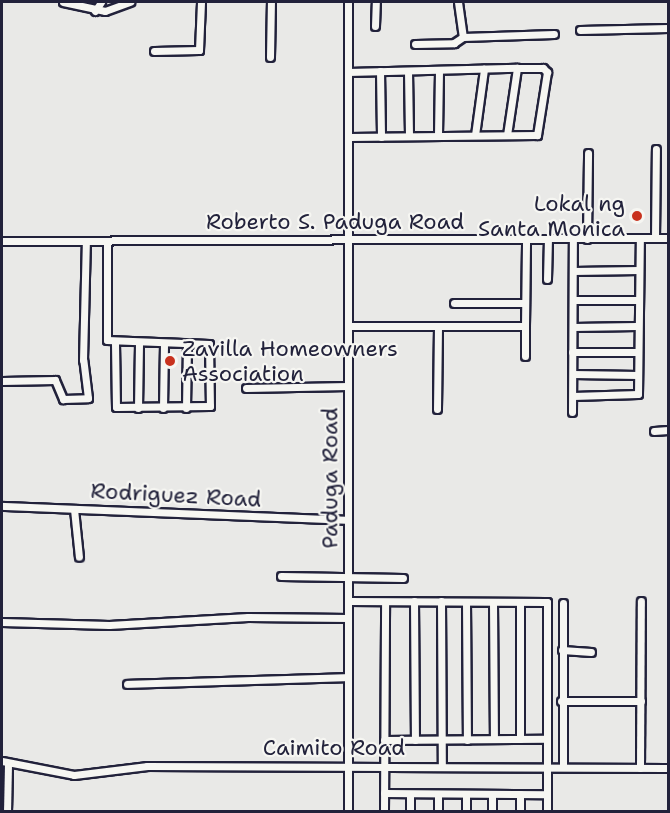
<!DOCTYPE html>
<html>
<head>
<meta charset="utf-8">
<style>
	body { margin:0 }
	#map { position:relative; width:670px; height:813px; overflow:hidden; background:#e9e9e7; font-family:"Shantell Sans",sans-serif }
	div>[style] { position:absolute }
	.roads { filter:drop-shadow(2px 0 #22223b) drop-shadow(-2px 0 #22223b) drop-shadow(0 2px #22223b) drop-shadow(0 -2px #22223b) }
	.minor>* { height:7px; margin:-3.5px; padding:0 3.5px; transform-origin:3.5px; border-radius:3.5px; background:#f6f6f2 }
	.dots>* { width:16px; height:16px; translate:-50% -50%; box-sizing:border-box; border:3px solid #f6f6f2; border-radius:50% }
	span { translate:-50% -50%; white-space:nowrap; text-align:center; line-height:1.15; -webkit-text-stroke:4.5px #f6f6f2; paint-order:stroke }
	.poi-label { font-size:22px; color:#22223b }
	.right { translate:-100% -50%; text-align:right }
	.left { translate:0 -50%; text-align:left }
	.street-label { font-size:22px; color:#22223b }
	.frame { position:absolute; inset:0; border:3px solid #22223b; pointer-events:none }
</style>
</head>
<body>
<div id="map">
	<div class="roads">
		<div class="minor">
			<div style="left:63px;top:2px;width:43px;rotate:12.1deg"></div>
			<div style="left:105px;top:11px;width:27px;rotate:-20deg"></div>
			<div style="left:458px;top:2px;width:35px;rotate:82deg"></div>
			<div style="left:463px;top:37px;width:91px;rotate:-1.9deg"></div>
			<div style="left:95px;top:11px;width:11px;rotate:-56deg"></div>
			<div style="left:375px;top:26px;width:24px;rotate:-88deg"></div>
			<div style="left:580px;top:30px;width:88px;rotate:-1.3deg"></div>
			<div style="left:415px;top:44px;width:39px;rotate:-1deg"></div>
			<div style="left:454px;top:43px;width:11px;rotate:-34deg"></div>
			<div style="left:154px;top:51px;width:45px;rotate:-1.3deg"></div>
			<div style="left:199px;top:50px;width:48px;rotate:-87.6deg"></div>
			<div style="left:270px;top:57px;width:55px;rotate:-89deg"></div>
			<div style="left:380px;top:71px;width:66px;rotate:89.1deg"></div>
			<div style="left:408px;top:71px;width:64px;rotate:89.1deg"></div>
			<div style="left:348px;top:72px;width:169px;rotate:-1.4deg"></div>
			<div style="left:517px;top:68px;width:26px"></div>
			<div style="left:543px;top:68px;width:6px;rotate:45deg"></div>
			<div style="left:547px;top:72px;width:64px;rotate:99deg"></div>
			<div style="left:537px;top:135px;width:188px;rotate:179.4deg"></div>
			<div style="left:438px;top:135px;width:65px;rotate:-89.1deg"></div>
			<div style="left:475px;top:135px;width:67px;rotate:-82.2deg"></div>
			<div style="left:507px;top:135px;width:68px;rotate:-81.5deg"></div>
			<div style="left:655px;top:238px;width:89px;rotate:-89.4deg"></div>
			<div style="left:587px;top:239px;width:86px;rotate:-89.3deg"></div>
			<div style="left:2px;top:241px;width:666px;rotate:-0.26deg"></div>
			<div style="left:107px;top:241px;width:99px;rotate:90deg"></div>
			<div style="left:107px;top:340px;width:102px;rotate:2.2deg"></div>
			<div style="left:209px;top:344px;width:62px;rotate:89.1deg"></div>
			<div style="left:210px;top:406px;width:94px;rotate:179.4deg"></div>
			<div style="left:116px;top:407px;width:64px;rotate:-90.9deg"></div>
			<div style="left:573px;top:271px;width:66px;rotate:-0.9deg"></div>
			<div style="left:547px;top:279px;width:40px;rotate:-88.6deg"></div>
			<div style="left:573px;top:300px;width:64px"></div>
			<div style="left:454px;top:303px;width:71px"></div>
			<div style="left:349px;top:326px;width:176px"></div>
			<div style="left:525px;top:326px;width:87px;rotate:-89.3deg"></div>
			<div style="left:525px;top:326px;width:30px;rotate:90deg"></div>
			<div style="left:573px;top:327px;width:64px;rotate:-0.9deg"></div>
			<div style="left:572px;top:352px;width:65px"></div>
			<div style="left:573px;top:374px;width:65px;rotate:0.9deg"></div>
			<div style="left:2px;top:381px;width:53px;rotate:-1.1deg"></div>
			<div style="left:55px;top:380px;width:21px;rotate:67deg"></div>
			<div style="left:63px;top:399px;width:25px;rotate:-2deg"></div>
			<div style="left:88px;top:398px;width:38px;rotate:-97deg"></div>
			<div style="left:83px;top:360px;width:119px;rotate:-88.6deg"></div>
			<div style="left:246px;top:388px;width:102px;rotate:-1.1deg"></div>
			<div style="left:573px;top:396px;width:65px;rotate:-1.8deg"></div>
			<div style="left:638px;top:394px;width:156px;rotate:-89.3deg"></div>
			<div style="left:138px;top:408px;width:65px;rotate:-89.1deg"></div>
			<div style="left:163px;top:408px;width:65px;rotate:-89.1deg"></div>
			<div style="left:186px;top:408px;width:65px;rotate:-89.1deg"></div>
			<div style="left:437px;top:409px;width:82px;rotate:-89.3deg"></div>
			<div style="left:572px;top:412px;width:173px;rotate:-89.7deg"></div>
			<div style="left:654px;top:431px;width:14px;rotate:-4deg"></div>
			<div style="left:2px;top:506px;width:346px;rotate:2.3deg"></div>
			<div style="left:74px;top:509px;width:48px;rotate:84.1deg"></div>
			<div style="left:281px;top:576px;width:122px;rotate:0.9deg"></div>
			<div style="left:348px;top:601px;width:199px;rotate:0.3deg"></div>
			<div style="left:547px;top:602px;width:210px;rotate:90deg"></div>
			<div style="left:414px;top:601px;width:139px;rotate:89.6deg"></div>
			<div style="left:441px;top:601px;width:166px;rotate:89.7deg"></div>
			<div style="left:466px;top:602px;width:138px;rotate:89.6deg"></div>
			<div style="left:493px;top:602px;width:137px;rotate:89.6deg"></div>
			<div style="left:520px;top:602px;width:137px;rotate:90deg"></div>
			<div style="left:2px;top:622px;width:107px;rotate:1.6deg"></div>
			<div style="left:109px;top:625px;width:139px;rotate:-3.3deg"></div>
			<div style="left:248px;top:617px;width:100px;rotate:0.6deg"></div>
			<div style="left:562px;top:650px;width:29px;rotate:4deg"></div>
			<div style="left:127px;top:684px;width:221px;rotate:-1.8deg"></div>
			<div style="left:561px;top:701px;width:80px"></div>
			<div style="left:384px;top:740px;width:163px;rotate:-0.4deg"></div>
			<div style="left:2px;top:761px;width:73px;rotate:11deg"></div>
			<div style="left:74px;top:775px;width:74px;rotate:-7deg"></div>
			<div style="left:147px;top:766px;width:521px;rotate:0.22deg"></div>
			<div style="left:563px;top:767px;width:164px;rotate:-90deg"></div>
			<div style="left:640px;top:768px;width:167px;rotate:-89.7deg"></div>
			<div style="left:384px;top:793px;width:163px;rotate:0.4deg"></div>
			<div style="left:7px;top:812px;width:49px;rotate:-88.8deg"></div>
			<div style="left:348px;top:812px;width:810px;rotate:-90deg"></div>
			<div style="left:384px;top:812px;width:210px;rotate:-89.7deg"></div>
			<div style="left:410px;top:812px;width:18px;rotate:-90deg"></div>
			<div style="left:438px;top:812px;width:18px;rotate:-90deg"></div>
			<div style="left:466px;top:812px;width:18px;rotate:-90deg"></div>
			<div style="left:492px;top:812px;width:18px;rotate:-90deg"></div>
			<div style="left:520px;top:812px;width:18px;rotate:-90deg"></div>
		</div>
	</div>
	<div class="dots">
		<div style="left:637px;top:216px;background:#c8321e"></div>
		<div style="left:170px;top:361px;background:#c8321e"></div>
	</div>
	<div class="poi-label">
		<span class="right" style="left:625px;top:216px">Lokal ng<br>Santa Monica</span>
		<span class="left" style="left:182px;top:361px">Zavilla Homeowners<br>Association</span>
	</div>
	<div class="street-label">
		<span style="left:335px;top:222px">Roberto S. Paduga Road</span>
		<span style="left:330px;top:478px;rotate:-90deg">Paduga Road</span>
		<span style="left:176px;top:495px;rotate:3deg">Rodriguez Road</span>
		<span style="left:334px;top:748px">Caimito Road</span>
	</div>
	<div class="frame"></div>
</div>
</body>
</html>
